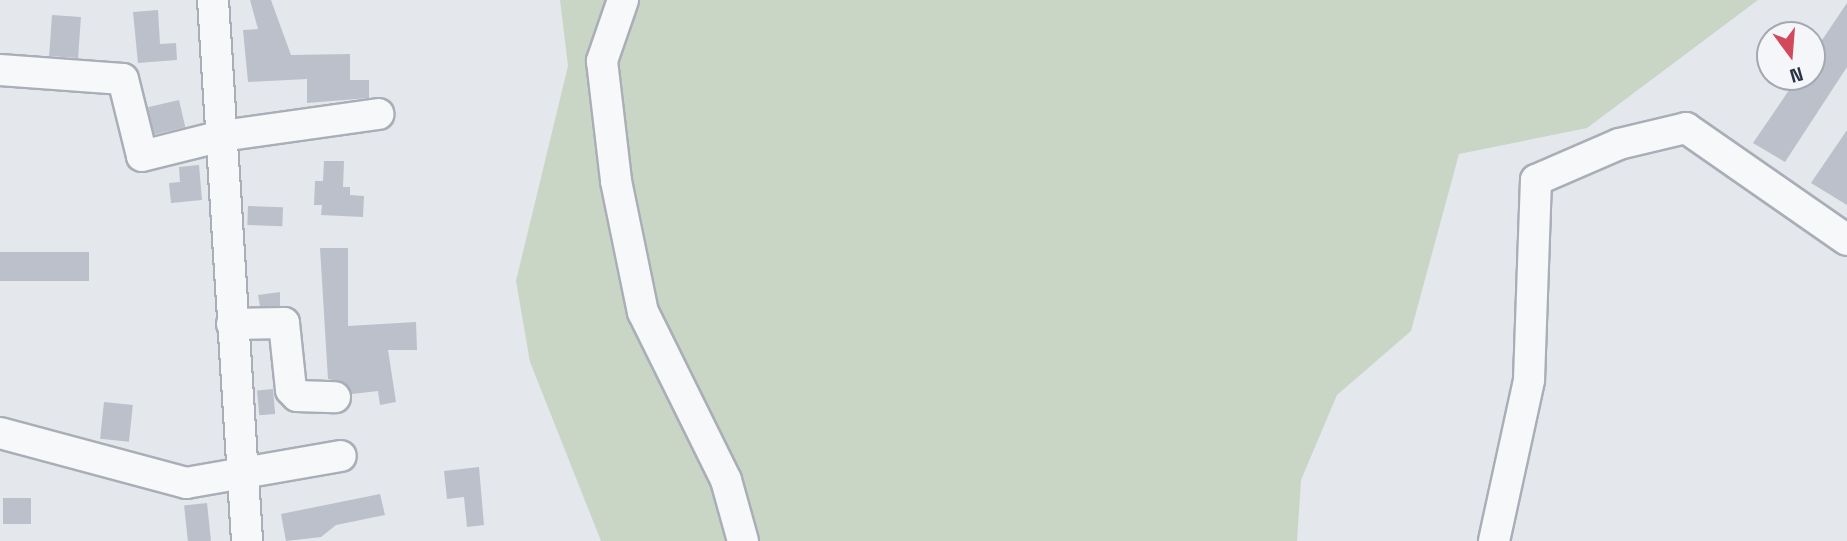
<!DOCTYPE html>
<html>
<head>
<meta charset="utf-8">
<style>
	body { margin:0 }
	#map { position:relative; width:1847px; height:541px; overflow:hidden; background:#e4e7ec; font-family:"Space Grotesk",sans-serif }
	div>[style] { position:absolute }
	.green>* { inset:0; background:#c9d6c5 }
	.building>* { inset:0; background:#bbc0ca; transform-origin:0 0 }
	.roads { filter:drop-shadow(2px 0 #a9aeb7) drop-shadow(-2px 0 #a9aeb7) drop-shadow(0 2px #a9aeb7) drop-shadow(0 -2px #a9aeb7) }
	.minor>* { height:30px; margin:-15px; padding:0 15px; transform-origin:15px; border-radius:15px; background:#f7f8fa }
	span { translate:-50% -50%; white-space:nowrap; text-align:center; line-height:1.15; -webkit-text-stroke:7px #f4f6f9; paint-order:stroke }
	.north { position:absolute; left:1756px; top:21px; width:70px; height:70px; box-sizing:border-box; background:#f4f6f9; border:2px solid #a4a8b1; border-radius:50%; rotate:164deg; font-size:19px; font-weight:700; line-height:28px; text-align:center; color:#2b3445 }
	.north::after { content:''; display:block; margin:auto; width:24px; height:32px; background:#d1495b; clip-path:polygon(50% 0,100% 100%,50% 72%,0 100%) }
</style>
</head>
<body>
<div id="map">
	<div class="green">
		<div style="clip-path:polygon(560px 0,1758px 0,1587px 128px,1459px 154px,1411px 331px,1337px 395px,1301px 480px,1297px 541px,601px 541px,530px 362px,516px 281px,568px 66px)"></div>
	</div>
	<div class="building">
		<div style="clip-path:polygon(250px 0,271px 0,291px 55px,350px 54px,350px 80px,369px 80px,369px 98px,307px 103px,307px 79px,248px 82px,243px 30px,258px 29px)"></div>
		<div style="clip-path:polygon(1847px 3px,1847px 67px,1785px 162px,1753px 143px,1798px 77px,1812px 77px,1812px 55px)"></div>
		<div style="clip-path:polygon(158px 10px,160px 44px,176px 43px,177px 60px,138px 63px,133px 12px)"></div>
		<div style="left:52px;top:15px;width:29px;height:41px;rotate:4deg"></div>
		<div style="left:179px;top:100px;width:28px;height:32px;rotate:77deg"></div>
		<div style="clip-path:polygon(1847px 130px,1847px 205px,1811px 183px)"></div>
		<div style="clip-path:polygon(324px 161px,344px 161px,343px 187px,350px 187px,350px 195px,364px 196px,363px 217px,321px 215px,322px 205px,314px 205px,315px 181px,323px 181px)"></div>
		<div style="clip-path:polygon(199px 165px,202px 200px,171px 203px,169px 183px,180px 182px,179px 167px)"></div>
		<div style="left:248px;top:206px;width:35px;height:19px;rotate:2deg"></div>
		<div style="clip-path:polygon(320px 248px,348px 248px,348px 326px,416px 322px,417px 350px,388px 350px,396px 402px,380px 405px,378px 391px,352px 394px,345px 383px,328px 379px)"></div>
		<div style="left:89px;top:252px;width:29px;height:89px;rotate:90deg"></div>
		<div style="clip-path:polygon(280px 292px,280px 306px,260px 306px,258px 295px)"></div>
		<div style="left:273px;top:389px;width:25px;height:16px;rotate:85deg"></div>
		<div style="left:104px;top:402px;width:29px;height:37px;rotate:6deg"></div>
		<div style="clip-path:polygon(479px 467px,484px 525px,467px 527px,464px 497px,447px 499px,444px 471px)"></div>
		<div style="clip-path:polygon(380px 494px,385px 515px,336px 525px,321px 537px,286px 541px,281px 514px)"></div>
		<div style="left:3px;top:498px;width:28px;height:26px"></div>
		<div style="left:207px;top:503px;width:38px;height:23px;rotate:84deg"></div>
	</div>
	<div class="roads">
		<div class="minor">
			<div style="left:213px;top:0;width:542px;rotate:86.4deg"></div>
			<div style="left:623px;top:0;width:65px;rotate:109deg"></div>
			<div style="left:602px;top:61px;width:121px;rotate:83.3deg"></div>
			<div style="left:616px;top:181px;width:134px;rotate:78.4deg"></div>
			<div style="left:643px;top:312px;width:187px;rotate:63.7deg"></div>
			<div style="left:726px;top:480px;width:63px;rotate:74.4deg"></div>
			<div style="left:0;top:70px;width:123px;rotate:4.2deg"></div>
			<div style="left:123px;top:79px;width:79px;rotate:76.1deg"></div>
			<div style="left:142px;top:156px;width:82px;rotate:-14deg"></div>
			<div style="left:222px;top:136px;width:158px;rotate:-8deg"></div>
			<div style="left:232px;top:324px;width:52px;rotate:-1.1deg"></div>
			<div style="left:284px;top:323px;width:67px;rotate:84deg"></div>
			<div style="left:291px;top:390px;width:8px;rotate:45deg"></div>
			<div style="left:297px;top:396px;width:38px;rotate:2deg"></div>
			<div style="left:0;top:433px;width:193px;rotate:15deg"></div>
			<div style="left:186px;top:483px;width:157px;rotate:-9.9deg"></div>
			<div style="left:1494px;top:541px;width:165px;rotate:-77.7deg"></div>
			<div style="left:1529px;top:380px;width:200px;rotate:-88deg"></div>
			<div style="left:1536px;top:180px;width:90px;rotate:-23.4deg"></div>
			<div style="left:1619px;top:144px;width:69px;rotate:-13.4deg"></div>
			<div style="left:1686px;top:128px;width:196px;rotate:34.8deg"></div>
		</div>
	</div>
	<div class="north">N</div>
</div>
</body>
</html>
